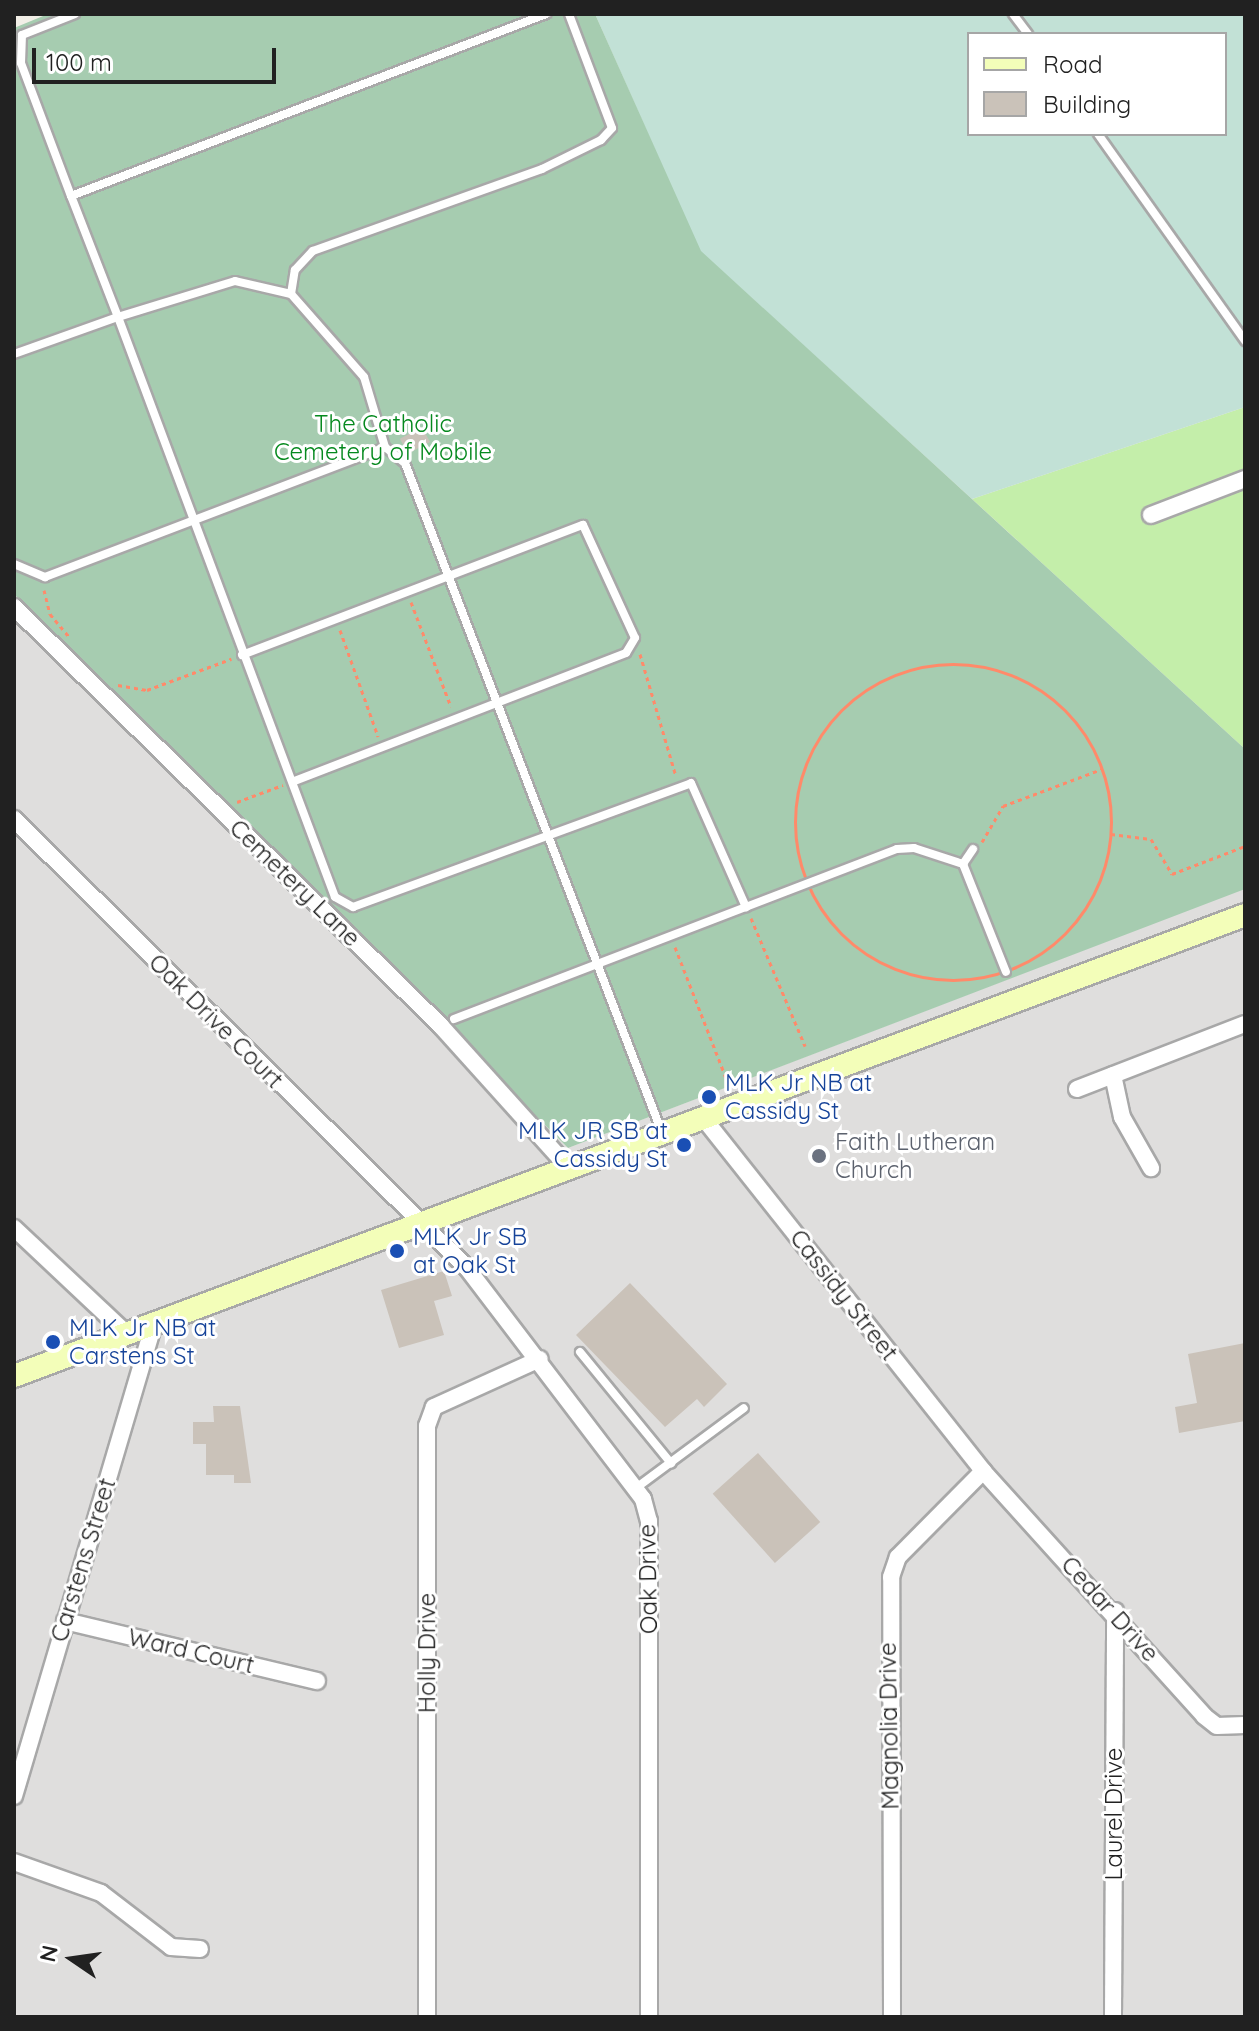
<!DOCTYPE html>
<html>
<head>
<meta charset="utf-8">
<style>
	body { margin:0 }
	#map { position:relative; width:1259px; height:2031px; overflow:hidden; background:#f2efe7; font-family:Quicksand,sans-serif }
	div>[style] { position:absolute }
	.residential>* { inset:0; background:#dfdedd }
	.grass>* { inset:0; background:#c4eeaa }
	.wetland>* { inset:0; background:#c2e1d6 }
	.cemetery>* { inset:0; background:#a6ccb0 }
	.building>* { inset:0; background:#cac2b9; transform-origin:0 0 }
	.path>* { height:3px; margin-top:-1.5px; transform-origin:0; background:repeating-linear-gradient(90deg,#ff8a6a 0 4px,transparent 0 8px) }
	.path>.ring { margin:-1.5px; padding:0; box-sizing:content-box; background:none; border:3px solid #ff8a6a; border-radius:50% }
	.roads { filter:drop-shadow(2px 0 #a8a8a8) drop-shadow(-2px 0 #a8a8a8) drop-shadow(0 2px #a8a8a8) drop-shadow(0 -2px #a8a8a8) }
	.lane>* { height:8px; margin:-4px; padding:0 4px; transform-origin:4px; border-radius:4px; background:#fff }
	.street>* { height:16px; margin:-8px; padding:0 8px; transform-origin:8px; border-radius:8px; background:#fff }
	.secondary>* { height:22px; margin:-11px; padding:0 11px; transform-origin:11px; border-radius:11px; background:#f3feb9 }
	.dots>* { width:22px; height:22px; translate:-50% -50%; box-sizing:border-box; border:4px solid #fff; border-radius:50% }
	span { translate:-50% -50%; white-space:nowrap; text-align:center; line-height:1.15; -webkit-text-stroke:6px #fff; paint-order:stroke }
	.park-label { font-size:24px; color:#05891e }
	.street-label { font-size:24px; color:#212121 }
	.transit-label { font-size:24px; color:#164399 }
	.left { translate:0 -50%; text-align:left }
	.right { translate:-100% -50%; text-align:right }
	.worship-label { font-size:24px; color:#5b616d }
	.frame { position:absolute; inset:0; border:16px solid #212121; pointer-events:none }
	.legend { position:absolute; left:967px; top:32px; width:260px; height:104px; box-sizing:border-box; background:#fff; border:2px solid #a6a6a6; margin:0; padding:10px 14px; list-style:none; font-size:24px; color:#212121 }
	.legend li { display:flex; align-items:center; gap:16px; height:40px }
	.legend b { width:40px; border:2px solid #a6a6a6 }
	.north { position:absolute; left:32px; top:1919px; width:80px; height:80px; -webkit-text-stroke:6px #fff; paint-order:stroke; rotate:283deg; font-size:22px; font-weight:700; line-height:32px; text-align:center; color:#212121 }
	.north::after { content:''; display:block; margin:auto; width:28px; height:36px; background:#212121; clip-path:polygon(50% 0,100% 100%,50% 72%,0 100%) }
	.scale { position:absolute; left:32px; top:48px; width:244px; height:36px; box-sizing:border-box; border:4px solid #212121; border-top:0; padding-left:10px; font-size:24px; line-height:28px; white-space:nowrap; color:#212121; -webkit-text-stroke:6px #fff; paint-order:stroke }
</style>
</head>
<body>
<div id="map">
	<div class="residential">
		<div style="clip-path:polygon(14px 594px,568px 1148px,1245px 888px,1245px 2017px,14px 2017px)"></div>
	</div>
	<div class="grass">
		<div style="clip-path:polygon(1245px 407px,1245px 749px,972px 499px)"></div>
	</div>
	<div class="wetland">
		<div style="clip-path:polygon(evenodd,595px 14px,1245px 14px,1245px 407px,972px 499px,700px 251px,595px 14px,969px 34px,1225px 34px,1225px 134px,969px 134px,969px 34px)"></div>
	</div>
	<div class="cemetery">
		<div style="clip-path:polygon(48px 14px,595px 14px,701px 251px,1245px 749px,1245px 889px,568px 1148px,14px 594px,14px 28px)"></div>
	</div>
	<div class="building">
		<div style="left:422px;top:427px;width:17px;height:25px;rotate:62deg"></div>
		<div style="clip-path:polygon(444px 1271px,452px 1296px,434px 1301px,444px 1335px,399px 1348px,381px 1290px)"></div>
		<div style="clip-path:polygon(630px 1283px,727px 1384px,704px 1407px,697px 1399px,665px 1427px,576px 1335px)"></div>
		<div style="clip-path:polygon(1245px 1343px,1245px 1421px,1179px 1433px,1175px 1407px,1197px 1403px,1188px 1354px)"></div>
		<div style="clip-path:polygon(213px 1406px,240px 1406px,251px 1483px,234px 1483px,234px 1475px,206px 1475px,206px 1444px,193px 1444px,193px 1422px,214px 1422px)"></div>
		<div style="left:758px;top:1453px;width:93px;height:61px;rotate:48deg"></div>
	</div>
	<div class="path">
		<div style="left:44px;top:590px;width:25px;rotate:76deg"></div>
		<div style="left:50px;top:614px;width:31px;rotate:50deg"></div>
		<div style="left:411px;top:602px;width:112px;rotate:69.1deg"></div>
		<div style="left:340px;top:630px;width:113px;rotate:70.3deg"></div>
		<div style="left:640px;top:654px;width:127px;rotate:73.6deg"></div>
		<div class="ring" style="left:795px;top:664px;width:313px;height:313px"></div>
		<div style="left:118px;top:685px;width:29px;rotate:10deg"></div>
		<div style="left:147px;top:690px;width:90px;rotate:-20.3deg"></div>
		<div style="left:237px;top:802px;width:49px;rotate:-20.3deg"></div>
		<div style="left:1111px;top:834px;width:40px;rotate:7.1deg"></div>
		<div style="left:1151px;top:839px;width:41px;rotate:59deg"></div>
		<div style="left:1172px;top:874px;width:78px;rotate:-21deg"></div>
		<div style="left:982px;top:842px;width:42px;rotate:-59.7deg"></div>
		<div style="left:1003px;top:806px;width:106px;rotate:-20.5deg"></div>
		<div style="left:751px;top:918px;width:139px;rotate:67.1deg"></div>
		<div style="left:675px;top:947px;width:141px;rotate:68.7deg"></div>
	</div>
	<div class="roads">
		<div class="lane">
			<div style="left:1013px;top:14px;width:25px;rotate:53deg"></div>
			<div style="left:1098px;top:134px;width:254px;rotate:54.6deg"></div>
			<div style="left:71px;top:196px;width:142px;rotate:-110.6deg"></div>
			<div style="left:21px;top:63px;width:28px;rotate:-88deg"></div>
			<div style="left:22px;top:35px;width:57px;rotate:-21.6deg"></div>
			<div style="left:291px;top:294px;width:24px;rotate:-81deg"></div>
			<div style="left:295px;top:270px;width:26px;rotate:-47deg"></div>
			<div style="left:313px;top:251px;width:243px;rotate:-19.7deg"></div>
			<div style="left:542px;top:169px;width:66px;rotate:-26.2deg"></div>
			<div style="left:601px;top:140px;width:16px;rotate:-47deg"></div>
			<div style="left:612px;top:128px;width:122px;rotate:-110.7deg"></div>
			<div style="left:14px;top:354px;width:110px;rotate:-19.6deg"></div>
			<div style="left:118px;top:317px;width:130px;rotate:-111.2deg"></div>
			<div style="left:71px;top:196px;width:509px;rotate:-20.96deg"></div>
			<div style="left:385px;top:447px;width:73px;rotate:-106.7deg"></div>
			<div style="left:364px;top:377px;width:111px;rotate:-131.3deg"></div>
			<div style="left:291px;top:294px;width:57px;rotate:-166.9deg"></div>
			<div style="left:235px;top:281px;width:122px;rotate:162.9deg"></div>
			<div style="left:118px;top:317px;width:619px;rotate:69.49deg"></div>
			<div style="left:335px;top:897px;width:21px;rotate:29deg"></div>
			<div style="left:353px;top:907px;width:360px;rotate:-20.1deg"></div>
			<div style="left:691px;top:783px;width:136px;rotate:66.1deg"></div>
			<div style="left:14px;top:564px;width:34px;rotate:23deg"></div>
			<div style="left:45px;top:577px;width:364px;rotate:-20.9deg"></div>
			<div style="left:385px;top:447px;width:26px;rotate:39deg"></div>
			<div style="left:405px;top:463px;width:714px;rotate:69deg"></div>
			<div style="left:242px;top:655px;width:365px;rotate:-20.9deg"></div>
			<div style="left:583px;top:525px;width:124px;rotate:65.3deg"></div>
			<div style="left:635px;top:638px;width:17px;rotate:121deg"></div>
			<div style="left:626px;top:653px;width:356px;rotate:158.9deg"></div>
			<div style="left:963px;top:864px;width:18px;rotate:-56deg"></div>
			<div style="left:454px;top:1019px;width:474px;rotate:-21deg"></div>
			<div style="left:897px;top:849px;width:17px;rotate:-3deg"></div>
			<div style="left:914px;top:848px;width:52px;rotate:18.1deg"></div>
			<div style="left:963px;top:864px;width:116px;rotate:68.3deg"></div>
			<div style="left:580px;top:1352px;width:144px;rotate:50.7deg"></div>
			<div style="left:636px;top:1488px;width:134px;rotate:-36.5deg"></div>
		</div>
		<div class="street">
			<div style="left:1151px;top:515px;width:101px;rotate:-21deg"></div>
			<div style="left:14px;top:607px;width:598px;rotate:44.46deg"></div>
			<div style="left:441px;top:1026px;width:190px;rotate:48deg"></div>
			<div style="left:14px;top:819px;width:638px;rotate:44.75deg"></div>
			<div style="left:467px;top:1268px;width:290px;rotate:52.7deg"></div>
			<div style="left:643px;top:1499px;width:23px;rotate:75deg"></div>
			<div style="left:649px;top:1521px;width:496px;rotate:90deg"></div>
			<div style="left:1113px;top:1075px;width:43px;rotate:77.9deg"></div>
			<div style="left:1122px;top:1117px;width:59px;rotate:60.4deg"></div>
			<div style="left:1077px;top:1089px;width:180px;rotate:-21.2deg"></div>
			<div style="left:705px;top:1120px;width:448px;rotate:51.6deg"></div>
			<div style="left:983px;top:1471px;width:330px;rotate:47.9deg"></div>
			<div style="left:1204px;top:1716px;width:16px;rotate:38deg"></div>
			<div style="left:1217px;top:1726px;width:28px;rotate:-2deg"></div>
			<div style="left:14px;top:1228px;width:155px;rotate:43.2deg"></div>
			<div style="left:65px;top:1621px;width:259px;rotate:13.4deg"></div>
			<div style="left:14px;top:1796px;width:492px;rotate:-73.5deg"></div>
			<div style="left:14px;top:1862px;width:92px;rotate:19.6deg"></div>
			<div style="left:101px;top:1893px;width:88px;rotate:37.6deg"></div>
			<div style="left:171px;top:1947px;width:29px;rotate:4deg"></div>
			<div style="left:427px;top:2017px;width:591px;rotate:-90deg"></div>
			<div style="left:427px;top:1426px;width:20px;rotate:-70deg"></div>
			<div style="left:434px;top:1407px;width:116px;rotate:-24.4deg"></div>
			<div style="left:892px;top:2017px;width:440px;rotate:-90.1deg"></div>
			<div style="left:891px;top:1577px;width:21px;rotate:-71deg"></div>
			<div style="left:898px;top:1557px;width:121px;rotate:-45.3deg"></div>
			<div style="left:1113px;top:2017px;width:406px;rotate:-89.7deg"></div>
		</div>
		<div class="secondary">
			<div style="left:14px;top:1376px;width:1314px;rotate:-20.53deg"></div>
		</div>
	</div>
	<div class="dots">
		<div style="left:709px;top:1097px;background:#1a4fb4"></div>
		<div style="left:684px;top:1145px;background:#1a4fb4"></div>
		<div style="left:819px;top:1156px;background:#6b7280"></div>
		<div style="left:397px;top:1251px;background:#1a4fb4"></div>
		<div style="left:53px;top:1342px;background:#1a4fb4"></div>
	</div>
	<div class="park-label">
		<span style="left:383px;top:438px">The Catholic<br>Cemetery of Mobile</span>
	</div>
	<div class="street-label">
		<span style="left:295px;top:883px;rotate:44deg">Cemetery Lane</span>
		<span style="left:216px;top:1021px;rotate:45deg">Oak Drive Court</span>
		<span style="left:844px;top:1295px;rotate:52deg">Cassidy Street</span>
		<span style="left:83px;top:1560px;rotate:-73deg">Carstens Street</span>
		<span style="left:648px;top:1579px;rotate:-91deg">Oak Drive</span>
		<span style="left:1110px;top:1609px;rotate:48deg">Cedar Drive</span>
		<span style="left:191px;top:1651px;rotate:13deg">Ward Court</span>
		<span style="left:427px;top:1653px;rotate:-90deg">Holly Drive</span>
		<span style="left:889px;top:1726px;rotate:-91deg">Magnolia Drive</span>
		<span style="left:1114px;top:1814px;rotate:-90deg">Laurel Drive</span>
	</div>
	<div class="transit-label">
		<span class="left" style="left:725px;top:1097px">MLK Jr NB at<br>Cassidy St</span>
		<span class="right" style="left:668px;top:1145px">MLK JR SB at<br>Cassidy St</span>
		<span class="left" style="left:413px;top:1251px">MLK Jr SB<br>at Oak St</span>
		<span class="left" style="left:69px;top:1342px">MLK Jr NB at<br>Carstens St</span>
	</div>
	<div class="worship-label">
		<span class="left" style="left:835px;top:1156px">Faith Lutheran<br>Church</span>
	</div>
	<div class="frame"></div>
	<ul class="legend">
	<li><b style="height:10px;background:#f3feb9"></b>Road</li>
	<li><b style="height:22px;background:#cac2b9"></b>Building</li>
	</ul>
	<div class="north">N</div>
	<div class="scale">100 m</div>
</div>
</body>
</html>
